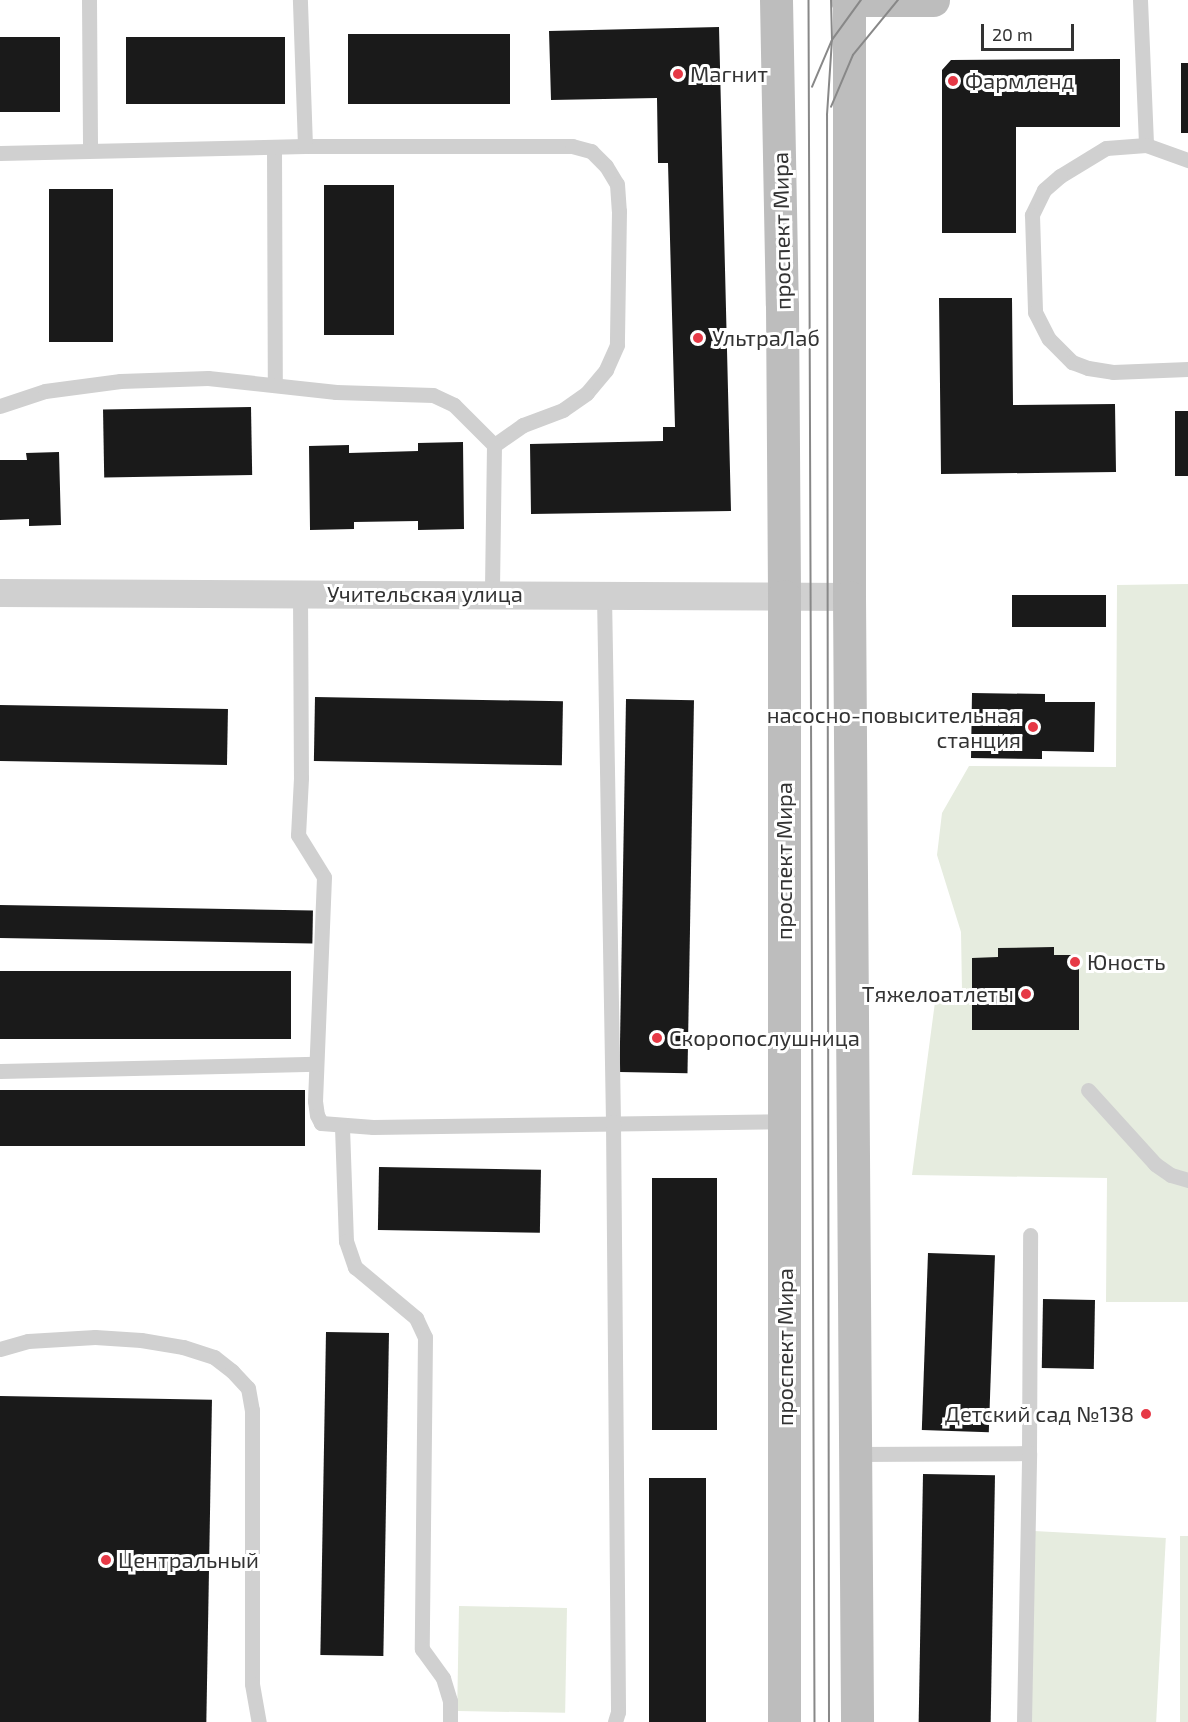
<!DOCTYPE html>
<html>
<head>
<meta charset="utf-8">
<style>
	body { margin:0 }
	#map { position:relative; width:1188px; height:1722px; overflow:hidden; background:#fff; font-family:"Exo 2",sans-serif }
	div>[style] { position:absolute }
	.green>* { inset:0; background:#e6ecdf; transform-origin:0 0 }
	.building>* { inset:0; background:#1a1a1a; transform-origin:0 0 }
	.service>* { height:15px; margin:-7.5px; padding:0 7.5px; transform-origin:7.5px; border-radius:7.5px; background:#d0d0d0 }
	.minor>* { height:28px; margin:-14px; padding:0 14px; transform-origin:14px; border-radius:14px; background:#d0d0d0 }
	.secondary>* { height:33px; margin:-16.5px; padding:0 16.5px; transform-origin:16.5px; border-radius:16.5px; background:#bdbdbd }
	.tram>* { height:1.5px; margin:-0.75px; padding:0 0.75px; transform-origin:0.75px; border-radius:0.75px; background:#888 }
	.dots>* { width:16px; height:16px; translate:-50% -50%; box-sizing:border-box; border:3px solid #fff; border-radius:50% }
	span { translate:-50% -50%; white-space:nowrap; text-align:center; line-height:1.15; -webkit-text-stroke:6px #fff; paint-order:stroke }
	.poi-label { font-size:22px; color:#333 }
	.left { translate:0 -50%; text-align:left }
	.right { translate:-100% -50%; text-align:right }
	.street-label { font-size:22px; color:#333 }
	.scale { position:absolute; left:981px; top:24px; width:93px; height:27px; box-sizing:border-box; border:3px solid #333; border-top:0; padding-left:8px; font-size:18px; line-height:21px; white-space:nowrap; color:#333; -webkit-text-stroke:4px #fff; paint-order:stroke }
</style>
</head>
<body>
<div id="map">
	<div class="green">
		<div style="clip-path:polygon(1188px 584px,1188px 1302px,1106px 1302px,1107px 1178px,912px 1175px,935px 1002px,962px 991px,961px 932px,937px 855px,942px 813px,969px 766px,1116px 767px,1117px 585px)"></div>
		<div style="left:1034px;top:1531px;width:132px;height:191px;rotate:3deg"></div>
		<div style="left:1180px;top:1536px;width:8px;height:186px"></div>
		<div style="left:459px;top:1606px;width:108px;height:105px;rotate:1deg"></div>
	</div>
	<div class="building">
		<div style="clip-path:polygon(719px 27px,731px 511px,531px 514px,530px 444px,663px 441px,663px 427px,675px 427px,668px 163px,658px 163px,657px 98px,551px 100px,549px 31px)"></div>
		<div style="left:348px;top:34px;width:162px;height:70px"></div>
		<div style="left:0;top:37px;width:60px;height:75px"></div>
		<div style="left:126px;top:37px;width:159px;height:67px"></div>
		<div style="clip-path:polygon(1120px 59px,1120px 127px,1016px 127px,1016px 233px,942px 233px,942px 70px,951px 60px)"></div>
		<div style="left:1181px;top:63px;width:7px;height:70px"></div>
		<div style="left:394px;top:185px;width:150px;height:70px;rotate:90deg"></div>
		<div style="left:49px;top:189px;width:64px;height:153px"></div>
		<div style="clip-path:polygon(939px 298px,1012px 298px,1013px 405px,1115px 404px,1116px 472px,941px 474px)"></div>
		<div style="left:251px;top:407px;width:68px;height:148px;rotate:89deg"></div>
		<div style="left:1188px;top:411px;width:65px;height:13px;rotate:90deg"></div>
		<div style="clip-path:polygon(463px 442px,464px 529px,418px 530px,418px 521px,354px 522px,354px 529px,310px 530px,309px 446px,349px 445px,349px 453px,418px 451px,418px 443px)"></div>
		<div style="clip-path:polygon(59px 452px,61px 525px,29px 526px,29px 519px,0 520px,0 460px,27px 460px,26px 453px)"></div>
		<div style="left:1106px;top:595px;width:32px;height:94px;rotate:90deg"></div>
		<div style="clip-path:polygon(972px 693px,1045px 694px,1045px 702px,1095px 702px,1094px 752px,1042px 751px,1042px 759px,971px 758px)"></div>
		<div style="left:315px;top:697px;width:248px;height:64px;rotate:1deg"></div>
		<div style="left:626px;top:699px;width:68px;height:373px;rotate:1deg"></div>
		<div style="left:0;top:705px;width:228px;height:56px;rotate:1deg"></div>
		<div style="left:0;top:905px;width:313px;height:33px;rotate:1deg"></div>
		<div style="clip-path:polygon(1054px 947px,1054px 955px,1079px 955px,1079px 1030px,972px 1030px,972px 958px,998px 957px,998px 948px)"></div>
		<div style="left:0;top:971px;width:291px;height:68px"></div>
		<div style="left:305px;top:1090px;width:56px;height:305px;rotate:90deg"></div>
		<div style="left:379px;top:1167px;width:162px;height:63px;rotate:1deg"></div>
		<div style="left:652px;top:1178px;width:65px;height:252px"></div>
		<div style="left:928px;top:1253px;width:67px;height:177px;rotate:2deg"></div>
		<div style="left:1043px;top:1299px;width:52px;height:69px;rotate:1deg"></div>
		<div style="left:326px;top:1332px;width:63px;height:323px;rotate:1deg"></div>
		<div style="left:0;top:1396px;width:212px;height:326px;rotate:1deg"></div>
		<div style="left:923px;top:1474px;width:72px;height:248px;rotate:1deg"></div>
		<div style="left:649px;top:1478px;width:57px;height:244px"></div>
	</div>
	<div class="service">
		<div style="left:89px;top:0;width:150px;rotate:89.6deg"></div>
		<div style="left:1140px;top:0;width:145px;rotate:87.6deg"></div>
		<div style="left:1146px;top:145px;width:40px;rotate:175.7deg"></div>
		<div style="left:1106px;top:148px;width:54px;rotate:148.7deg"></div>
		<div style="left:1060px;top:176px;width:21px;rotate:139deg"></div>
		<div style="left:1044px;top:190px;width:28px;rotate:116deg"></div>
		<div style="left:1032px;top:215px;width:97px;rotate:88.2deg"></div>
		<div style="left:1035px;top:312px;width:30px;rotate:63deg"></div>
		<div style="left:1049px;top:339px;width:33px;rotate:45deg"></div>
		<div style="left:1072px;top:362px;width:17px;rotate:21deg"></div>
		<div style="left:1088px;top:368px;width:25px;rotate:9deg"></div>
		<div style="left:1113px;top:372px;width:75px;rotate:-2.3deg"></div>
		<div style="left:1146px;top:145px;width:45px;rotate:19.7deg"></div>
		<div style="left:305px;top:146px;width:267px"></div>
		<div style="left:572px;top:146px;width:20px;rotate:15deg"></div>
		<div style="left:591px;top:151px;width:21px;rotate:45deg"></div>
		<div style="left:606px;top:166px;width:21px;rotate:59deg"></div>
		<div style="left:617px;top:184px;width:27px;rotate:86deg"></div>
		<div style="left:619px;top:211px;width:134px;rotate:90.9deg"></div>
		<div style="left:617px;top:345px;width:27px;rotate:114deg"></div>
		<div style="left:606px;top:370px;width:30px;rotate:130deg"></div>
		<div style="left:587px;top:393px;width:29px;rotate:145deg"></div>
		<div style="left:563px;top:410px;width:43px;rotate:159.4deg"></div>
		<div style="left:523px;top:425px;width:35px;rotate:145deg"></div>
		<div style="left:274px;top:147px;width:237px;rotate:89.8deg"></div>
		<div style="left:0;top:153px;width:305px;rotate:-1.3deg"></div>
		<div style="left:305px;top:146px;width:146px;rotate:-92deg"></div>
		<div style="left:0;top:406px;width:47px;rotate:-18.4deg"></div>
		<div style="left:45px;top:391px;width:76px;rotate:-7.6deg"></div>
		<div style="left:120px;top:381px;width:88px;rotate:-2deg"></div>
		<div style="left:208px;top:378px;width:129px;rotate:6.2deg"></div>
		<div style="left:336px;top:392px;width:97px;rotate:1.8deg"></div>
		<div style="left:433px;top:395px;width:23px;rotate:25deg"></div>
		<div style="left:454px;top:405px;width:57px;rotate:45deg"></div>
		<div style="left:494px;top:445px;width:149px;rotate:90.8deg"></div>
		<div style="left:300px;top:594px;width:184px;rotate:89.7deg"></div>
		<div style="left:301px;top:778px;width:57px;rotate:93deg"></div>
		<div style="left:298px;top:835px;width:49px;rotate:58.2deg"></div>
		<div style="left:324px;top:877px;width:224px;rotate:92.3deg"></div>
		<div style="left:315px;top:1101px;width:14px;rotate:82deg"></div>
		<div style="left:317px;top:1115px;width:9px;rotate:63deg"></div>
		<div style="left:321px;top:1123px;width:52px;rotate:4.4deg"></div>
		<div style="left:373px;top:1127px;width:412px;rotate:-0.8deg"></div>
		<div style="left:604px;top:595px;width:527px;rotate:89.02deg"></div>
		<div style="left:613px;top:1122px;width:590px;rotate:89.51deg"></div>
		<div style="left:618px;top:1712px;width:10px;rotate:107deg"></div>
		<div style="left:0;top:1071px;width:316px;rotate:-1.3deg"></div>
		<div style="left:1088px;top:1090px;width:100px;rotate:47.8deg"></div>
		<div style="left:1155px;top:1164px;width:19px;rotate:35deg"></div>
		<div style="left:1171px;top:1175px;width:18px;rotate:16deg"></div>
		<div style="left:342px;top:1127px;width:114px;rotate:88deg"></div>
		<div style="left:346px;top:1241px;width:28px;rotate:71deg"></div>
		<div style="left:355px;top:1267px;width:80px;rotate:39.9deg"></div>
		<div style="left:416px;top:1318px;width:21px;rotate:65deg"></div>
		<div style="left:425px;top:1337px;width:312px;rotate:90.6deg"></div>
		<div style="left:422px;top:1649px;width:36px;rotate:54deg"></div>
		<div style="left:443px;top:1678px;width:24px;rotate:73deg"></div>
		<div style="left:450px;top:1701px;width:21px;rotate:90deg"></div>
		<div style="left:0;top:1349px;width:29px;rotate:-16deg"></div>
		<div style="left:28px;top:1341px;width:67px;rotate:-3.4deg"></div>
		<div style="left:95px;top:1337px;width:46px;rotate:3.7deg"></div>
		<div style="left:141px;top:1340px;width:43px;rotate:9.5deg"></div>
		<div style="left:183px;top:1347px;width:33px;rotate:18deg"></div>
		<div style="left:214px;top:1357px;width:23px;rotate:38deg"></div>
		<div style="left:232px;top:1371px;width:23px;rotate:47deg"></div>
		<div style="left:248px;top:1388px;width:22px;rotate:80deg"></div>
		<div style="left:252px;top:1410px;width:274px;rotate:90deg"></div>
		<div style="left:252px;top:1684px;width:39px;rotate:80deg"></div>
		<div style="left:854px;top:1454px;width:175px;rotate:-0.3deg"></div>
		<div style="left:1029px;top:1453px;width:218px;rotate:-89.7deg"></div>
		<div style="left:1024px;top:1722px;width:269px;rotate:-88.9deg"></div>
	</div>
	<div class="minor">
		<div style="left:0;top:593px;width:849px;rotate:0.27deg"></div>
	</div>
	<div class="secondary">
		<div style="left:776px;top:0;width:305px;rotate:88.9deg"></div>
		<div style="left:782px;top:305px;width:291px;rotate:89.6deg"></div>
		<div style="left:784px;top:596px;width:1126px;rotate:90deg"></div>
		<div style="left:847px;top:0;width:86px"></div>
		<div style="left:849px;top:0;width:597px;rotate:90deg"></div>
		<div style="left:849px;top:597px;width:1125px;rotate:89.59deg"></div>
	</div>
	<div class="tram">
		<div style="left:809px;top:0;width:1722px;rotate:89.8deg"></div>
		<div style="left:812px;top:87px;width:51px;rotate:-66.9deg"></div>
		<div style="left:832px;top:40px;width:49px;rotate:-54.1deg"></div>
		<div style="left:831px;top:107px;width:56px;rotate:-67.1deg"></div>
		<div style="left:853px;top:55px;width:71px;rotate:-50.7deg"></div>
		<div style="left:829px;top:1722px;width:1607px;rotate:-90.07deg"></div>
		<div style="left:827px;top:115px;width:75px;rotate:-86.2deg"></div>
		<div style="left:832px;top:40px;width:40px;rotate:-91.4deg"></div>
	</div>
	<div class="dots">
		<div style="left:678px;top:74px;background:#e63946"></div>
		<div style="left:953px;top:81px;background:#e63946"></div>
		<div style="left:698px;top:338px;background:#e63946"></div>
		<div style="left:1033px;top:727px;background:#e63946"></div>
		<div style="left:1075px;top:962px;background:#e63946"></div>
		<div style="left:1026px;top:994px;background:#e63946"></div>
		<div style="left:657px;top:1038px;background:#e63946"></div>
		<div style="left:1146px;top:1414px;background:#e63946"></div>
		<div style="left:106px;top:1560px;background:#e63946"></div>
	</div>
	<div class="poi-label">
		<span class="left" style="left:690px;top:74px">Магнит</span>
		<span class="left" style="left:965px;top:81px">Фармленд</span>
		<span class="left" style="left:712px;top:338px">УльтраЛаб</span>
		<span class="right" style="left:1021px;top:727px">насосно-повысительная<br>станция</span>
		<span class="left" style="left:1087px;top:962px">Юность</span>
		<span class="right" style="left:1014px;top:994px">Тяжелоатлеты</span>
		<span class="left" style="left:669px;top:1038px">Скоропослушница</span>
		<span class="right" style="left:1134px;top:1414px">Детский сад №138</span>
		<span class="left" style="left:118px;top:1560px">Центральный</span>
	</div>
	<div class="street-label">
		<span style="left:781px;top:231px;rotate:-91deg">проспект Мира</span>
		<span style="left:425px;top:594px">Учительская улица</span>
		<span style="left:784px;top:861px;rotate:-90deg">проспект Мира</span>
		<span style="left:785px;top:1347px;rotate:-90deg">проспект Мира</span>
	</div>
	<div class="scale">20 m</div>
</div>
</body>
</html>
